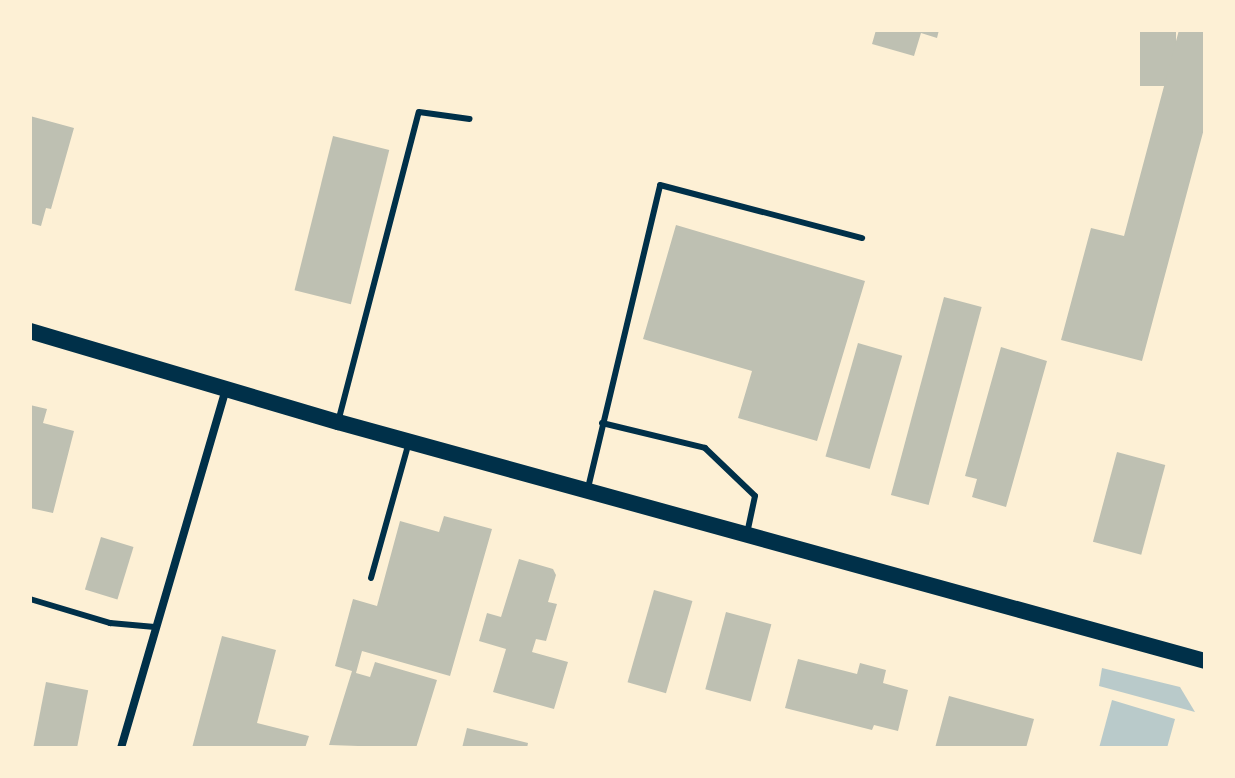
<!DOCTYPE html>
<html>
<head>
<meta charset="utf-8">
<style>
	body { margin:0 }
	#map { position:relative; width:1235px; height:778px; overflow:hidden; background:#fdf0d5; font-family:"IBM Plex Sans",sans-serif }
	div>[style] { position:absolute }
	.green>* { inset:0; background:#b9caca }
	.building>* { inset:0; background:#bec0b2; transform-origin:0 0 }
	.service>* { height:6px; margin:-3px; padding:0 3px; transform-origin:3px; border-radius:3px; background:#003049 }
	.minor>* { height:8px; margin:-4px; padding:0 4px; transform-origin:4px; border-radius:4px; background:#003049 }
	.secondary>* { height:16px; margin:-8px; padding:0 8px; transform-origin:8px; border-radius:8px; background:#003049 }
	span { translate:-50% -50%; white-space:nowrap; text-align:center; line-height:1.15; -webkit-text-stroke:6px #fdf0d5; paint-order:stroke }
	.frame { position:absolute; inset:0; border:32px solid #fdf0d5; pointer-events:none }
</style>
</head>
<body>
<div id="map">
	<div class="green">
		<div style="clip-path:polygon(1102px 668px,1180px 687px,1195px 712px,1099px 686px)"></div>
		<div style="clip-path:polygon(1112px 700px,1175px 719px,1167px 748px,1099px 748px)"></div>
	</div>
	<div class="building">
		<div style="clip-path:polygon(876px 30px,939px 30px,937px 38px,921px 33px,914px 56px,872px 44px)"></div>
		<div style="left:1140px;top:30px;width:36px;height:56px"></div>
		<div style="clip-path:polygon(1179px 30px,1205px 30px,1205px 125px,1142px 361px,1061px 340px,1091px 228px,1124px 236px)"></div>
		<div style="clip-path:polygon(30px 116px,74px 128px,51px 209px,46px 208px,41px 226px,30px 223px)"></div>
		<div style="left:333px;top:136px;width:58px;height:159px;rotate:14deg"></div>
		<div style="clip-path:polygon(676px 225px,865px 281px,817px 441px,738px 418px,752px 371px,643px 339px)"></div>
		<div style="left:944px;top:297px;width:39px;height:205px;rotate:15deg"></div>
		<div style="left:858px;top:343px;width:46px;height:118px;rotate:16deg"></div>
		<div style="clip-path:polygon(1001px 347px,1047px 361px,1006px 507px,972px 497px,977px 479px,965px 476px)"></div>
		<div style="clip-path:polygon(30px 405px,47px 409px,43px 423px,74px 431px,53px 513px,30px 508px)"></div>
		<div style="left:1117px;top:452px;width:50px;height:93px;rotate:15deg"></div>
		<div style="clip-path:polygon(444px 516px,492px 529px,450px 676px,362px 651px,356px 673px,370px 677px,375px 662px,437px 680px,416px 748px,329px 745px,352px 671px,335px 666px,353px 599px,377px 606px,400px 521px,439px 532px)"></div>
		<div style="left:101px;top:537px;width:34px;height:55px;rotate:17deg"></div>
		<div style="clip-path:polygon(519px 559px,553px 569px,556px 575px,548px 602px,557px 604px,546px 641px,536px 639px,532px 652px,568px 662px,554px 709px,493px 692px,506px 649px,479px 641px,487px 613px,501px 617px)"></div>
		<div style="left:654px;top:590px;width:40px;height:96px;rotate:16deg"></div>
		<div style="left:726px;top:612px;width:47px;height:80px;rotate:15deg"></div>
		<div style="clip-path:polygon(222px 636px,276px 650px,257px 723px,309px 736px,305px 748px,192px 748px)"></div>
		<div style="clip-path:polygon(798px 659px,857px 674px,860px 663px,886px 670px,883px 683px,908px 690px,898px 731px,874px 725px,872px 730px,785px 708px)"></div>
		<div style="left:46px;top:682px;width:43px;height:67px;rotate:11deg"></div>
		<div style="clip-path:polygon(949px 696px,1034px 719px,1026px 748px,935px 748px)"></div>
		<div style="clip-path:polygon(467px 728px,528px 743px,527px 748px,462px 748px)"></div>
	</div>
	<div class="service">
		<div style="left:338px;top:422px;width:320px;rotate:-75.4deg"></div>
		<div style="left:419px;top:112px;width:51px;rotate:7.8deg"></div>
		<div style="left:602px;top:423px;width:106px;rotate:13.6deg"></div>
		<div style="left:705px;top:448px;width:69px;rotate:43.8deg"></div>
		<div style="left:755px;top:496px;width:38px;rotate:102deg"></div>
		<div style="left:588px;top:488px;width:311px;rotate:-76.6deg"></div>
		<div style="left:660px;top:185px;width:209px;rotate:14.7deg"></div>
		<div style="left:371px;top:578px;width:141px;rotate:-74.4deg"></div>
		<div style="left:30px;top:599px;width:84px;rotate:16.7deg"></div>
		<div style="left:110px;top:623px;width:45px;rotate:5.1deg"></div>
	</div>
	<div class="minor">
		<div style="left:121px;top:748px;width:373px;rotate:-73.7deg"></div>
	</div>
	<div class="secondary">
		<div style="left:30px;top:331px;width:321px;rotate:16.5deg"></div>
		<div style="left:338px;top:422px;width:899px;rotate:15.41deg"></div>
	</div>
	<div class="frame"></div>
</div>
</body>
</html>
